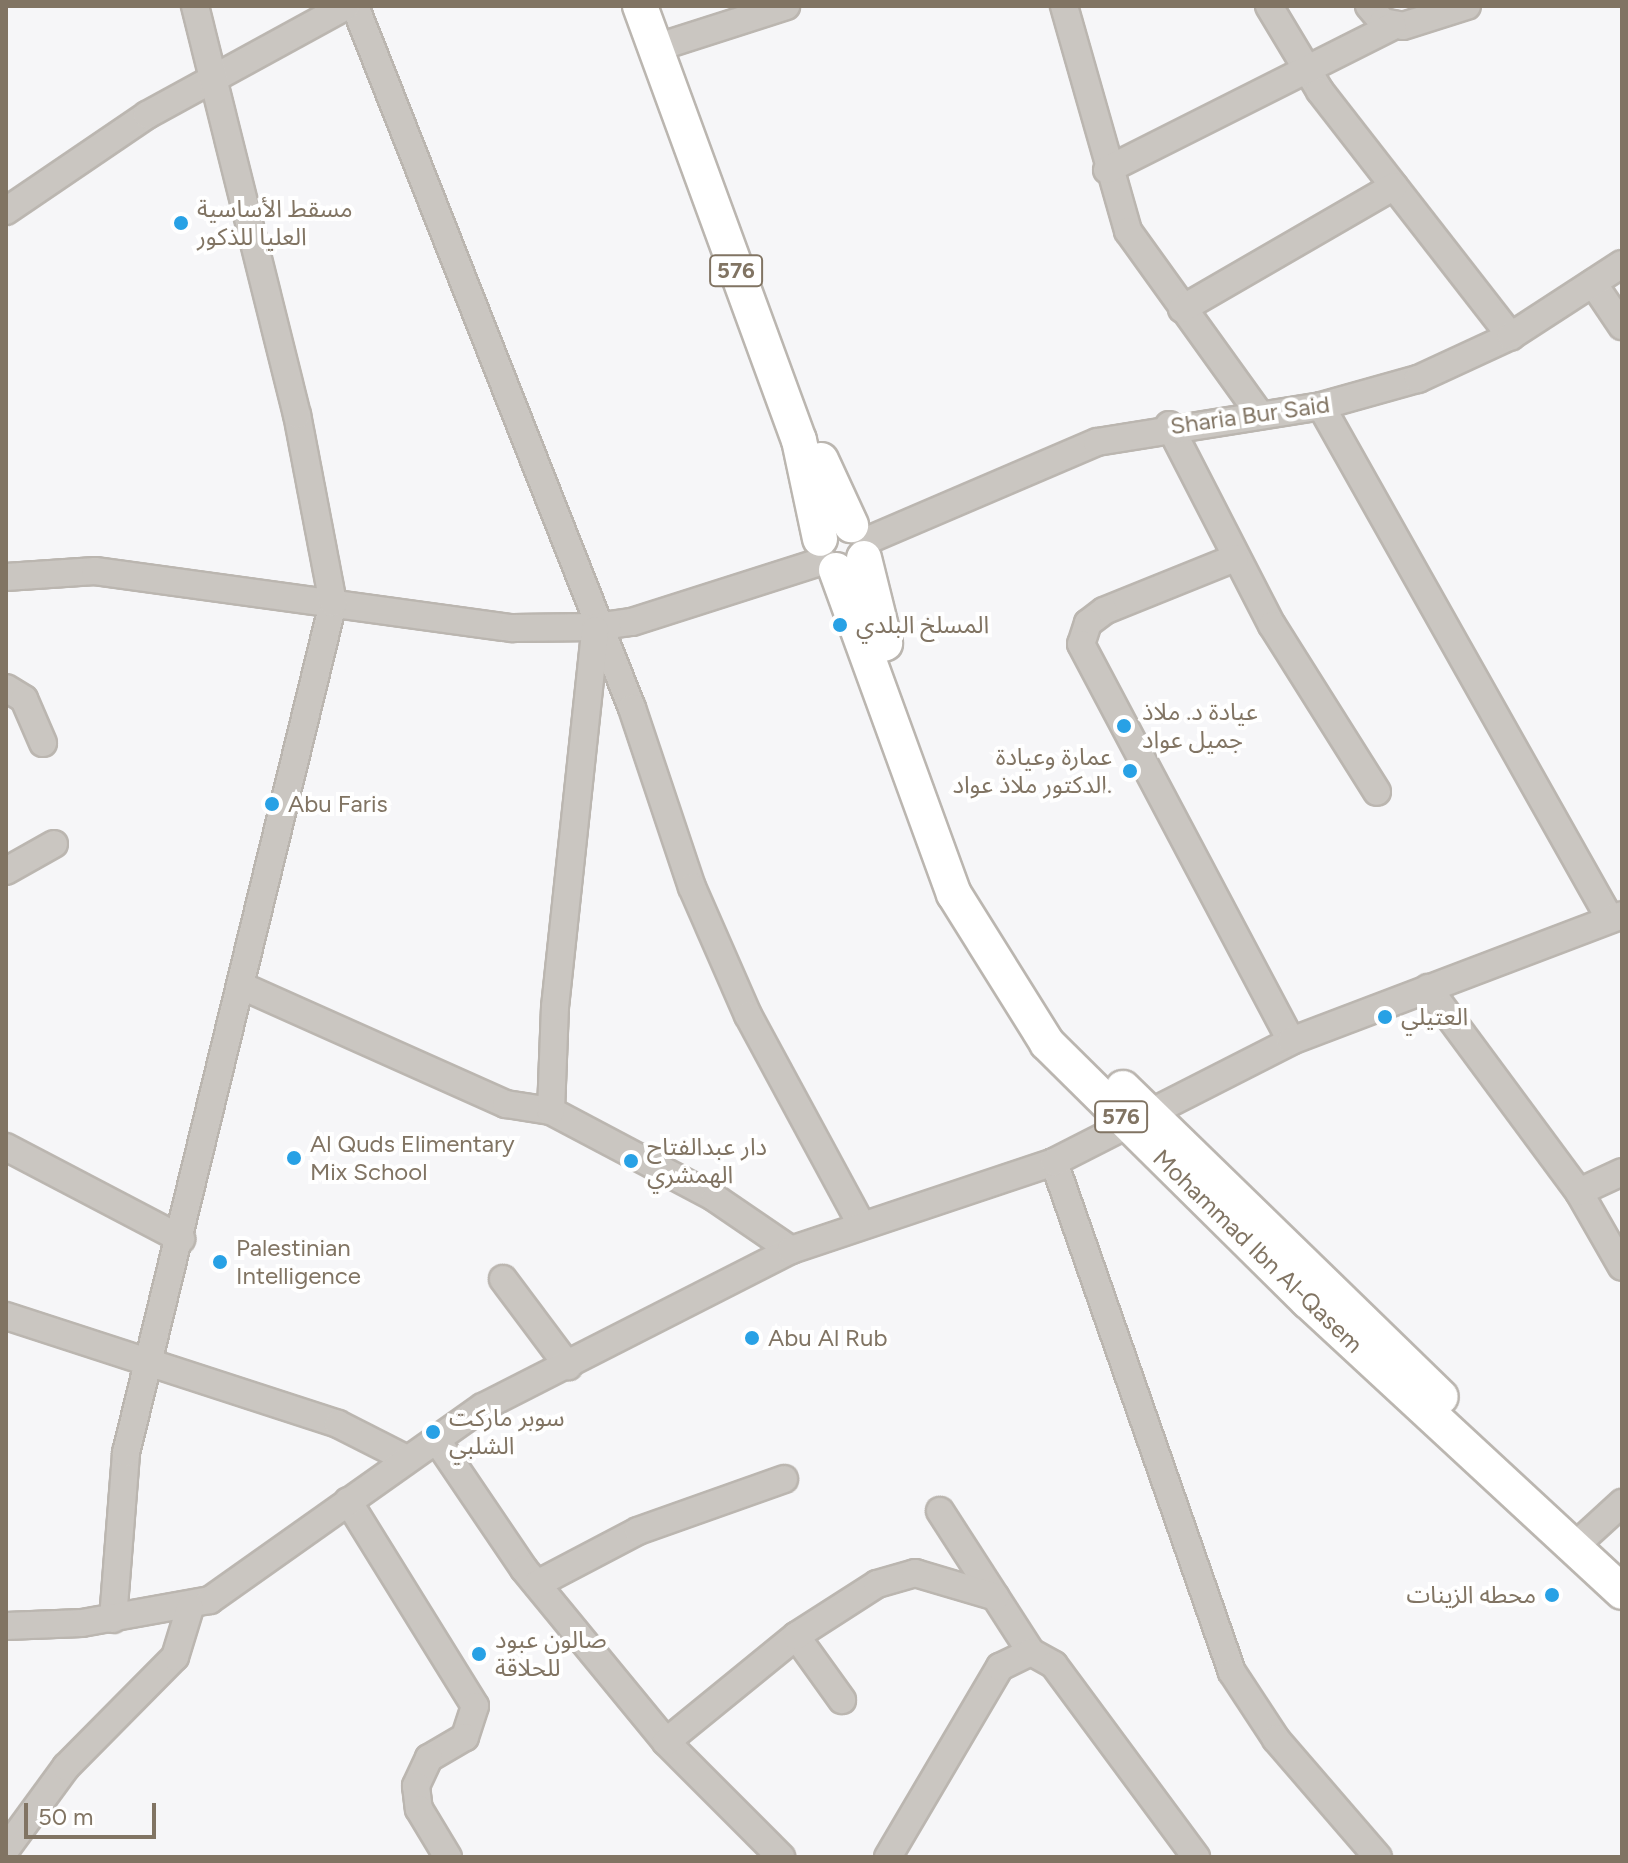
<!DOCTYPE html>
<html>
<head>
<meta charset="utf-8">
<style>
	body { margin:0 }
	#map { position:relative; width:1628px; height:1863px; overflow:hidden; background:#f6f6f8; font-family:Figtree,"Noto Sans Arabic",sans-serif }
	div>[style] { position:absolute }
	.roads { filter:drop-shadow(2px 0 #bbb6b0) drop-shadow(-2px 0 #bbb6b0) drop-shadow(0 2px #bbb6b0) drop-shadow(0 -2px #bbb6b0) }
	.minor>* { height:26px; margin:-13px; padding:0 13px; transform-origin:13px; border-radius:13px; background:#cac6c1 }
	.major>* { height:34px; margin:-17px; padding:0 17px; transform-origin:17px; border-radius:17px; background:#fff }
	.dots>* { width:22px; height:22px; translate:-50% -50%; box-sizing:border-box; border:4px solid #fff; border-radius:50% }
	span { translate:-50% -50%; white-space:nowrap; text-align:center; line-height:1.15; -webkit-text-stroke:8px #fff; paint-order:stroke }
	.shield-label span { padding:2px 6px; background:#fff; border:2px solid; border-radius:6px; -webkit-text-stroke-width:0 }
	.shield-label { font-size:22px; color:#817463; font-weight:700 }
	.poi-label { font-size:24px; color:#817463 }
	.left { translate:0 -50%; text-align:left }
	.right { translate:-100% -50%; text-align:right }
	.street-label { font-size:24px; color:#817463 }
	.frame { position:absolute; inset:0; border:8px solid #817463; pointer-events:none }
	.scale { position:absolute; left:24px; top:1803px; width:132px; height:36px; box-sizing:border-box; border:4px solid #817463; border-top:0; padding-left:10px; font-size:24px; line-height:28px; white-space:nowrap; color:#817463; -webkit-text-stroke:6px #fff; paint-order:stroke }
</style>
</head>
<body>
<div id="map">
	<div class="roads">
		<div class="minor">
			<div style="left:355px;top:6px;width:755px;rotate:68.47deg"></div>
			<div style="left:632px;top:708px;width:189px;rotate:71.5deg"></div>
			<div style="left:692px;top:887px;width:140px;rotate:66.4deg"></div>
			<div style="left:748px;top:1015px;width:238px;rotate:61.6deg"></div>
			<div style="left:1064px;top:6px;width:234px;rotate:74.1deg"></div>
			<div style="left:1128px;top:231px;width:226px;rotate:54.3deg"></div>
			<div style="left:1269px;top:6px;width:99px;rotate:59deg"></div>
			<div style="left:1320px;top:91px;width:311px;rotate:52.1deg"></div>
			<div style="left:1369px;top:6px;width:21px;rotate:49deg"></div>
			<div style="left:1383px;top:22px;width:20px;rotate:11deg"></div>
			<div style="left:1403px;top:26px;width:67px;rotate:-17.4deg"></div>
			<div style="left:671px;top:43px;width:121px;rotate:-17.8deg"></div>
			<div style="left:1107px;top:170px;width:320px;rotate:-26.7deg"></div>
			<div style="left:6px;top:211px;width:171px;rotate:-34.2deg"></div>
			<div style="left:147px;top:115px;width:227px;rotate:-28.7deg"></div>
			<div style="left:1593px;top:283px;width:52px;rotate:56deg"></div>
			<div style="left:1182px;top:309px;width:245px;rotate:-30.1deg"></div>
			<div style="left:1321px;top:406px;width:589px;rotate:60.61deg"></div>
			<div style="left:1169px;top:425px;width:225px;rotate:62.8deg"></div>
			<div style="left:1272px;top:625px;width:197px;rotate:57.8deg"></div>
			<div style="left:866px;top:541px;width:251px;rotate:-23.2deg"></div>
			<div style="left:1097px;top:442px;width:227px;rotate:-9.1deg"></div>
			<div style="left:1321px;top:406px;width:101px;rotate:-15.6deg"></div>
			<div style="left:1418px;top:379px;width:102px;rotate:-24.8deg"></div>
			<div style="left:1511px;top:336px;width:132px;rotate:-33deg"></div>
			<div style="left:1235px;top:558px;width:141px;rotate:158deg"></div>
			<div style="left:1104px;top:611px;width:20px;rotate:143deg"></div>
			<div style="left:1088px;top:623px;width:22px;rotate:108deg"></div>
			<div style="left:1081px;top:644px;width:449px;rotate:62.1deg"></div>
			<div style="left:6px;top:577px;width:89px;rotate:-3.9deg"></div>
			<div style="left:95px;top:571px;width:422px;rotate:7.8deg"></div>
			<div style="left:513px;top:628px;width:82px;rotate:-0.7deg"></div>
			<div style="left:595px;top:627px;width:37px;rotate:-8deg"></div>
			<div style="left:632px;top:622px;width:201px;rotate:-17.7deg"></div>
			<div style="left:6px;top:688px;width:21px;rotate:31deg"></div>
			<div style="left:24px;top:699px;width:48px;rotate:66.6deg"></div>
			<div style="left:6px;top:871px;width:55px;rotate:-29.4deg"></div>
			<div style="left:244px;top:987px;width:287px;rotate:24.1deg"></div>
			<div style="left:506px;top:1104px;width:46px;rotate:8.8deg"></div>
			<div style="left:551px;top:1111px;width:186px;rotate:27.9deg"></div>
			<div style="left:715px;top:1198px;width:92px;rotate:34.4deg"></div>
			<div style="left:1428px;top:988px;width:254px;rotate:53.5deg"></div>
			<div style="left:1579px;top:1192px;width:86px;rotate:60.2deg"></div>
			<div style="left:551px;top:1111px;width:104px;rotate:-87.8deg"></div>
			<div style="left:555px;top:1007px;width:379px;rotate:-83.9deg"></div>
			<div style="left:6px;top:1147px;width:198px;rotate:27.7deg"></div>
			<div style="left:1054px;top:1162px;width:540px;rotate:70.76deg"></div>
			<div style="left:1232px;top:1672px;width:80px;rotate:56.7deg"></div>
			<div style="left:1276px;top:1739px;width:156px;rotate:49.2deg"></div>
			<div style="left:1579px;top:1192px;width:47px;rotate:-24.9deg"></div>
			<div style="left:503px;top:1279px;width:109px;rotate:53.2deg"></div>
			<div style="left:6px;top:1316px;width:349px;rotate:18deg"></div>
			<div style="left:338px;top:1424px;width:77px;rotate:26.9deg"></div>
			<div style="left:436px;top:1439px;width:157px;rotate:55.9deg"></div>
			<div style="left:524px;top:1569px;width:224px;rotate:50.6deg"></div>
			<div style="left:666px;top:1742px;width:163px;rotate:45deg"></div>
			<div style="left:348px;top:1501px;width:241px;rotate:58.2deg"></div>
			<div style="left:475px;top:1706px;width:33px;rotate:108deg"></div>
			<div style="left:465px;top:1737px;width:42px;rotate:149.7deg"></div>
			<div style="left:429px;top:1758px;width:31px;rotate:115deg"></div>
			<div style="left:416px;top:1786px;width:23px;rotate:83deg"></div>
			<div style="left:419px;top:1809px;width:56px;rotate:58.9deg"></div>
			<div style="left:940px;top:1511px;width:168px;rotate:57.2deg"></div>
			<div style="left:1575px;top:1546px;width:64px;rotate:-42.5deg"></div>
			<div style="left:537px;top:1584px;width:114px;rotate:-27.7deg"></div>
			<div style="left:638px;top:1531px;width:155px;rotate:-19.6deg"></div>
			<div style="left:113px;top:1619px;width:167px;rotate:-85.5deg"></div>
			<div style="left:126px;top:1453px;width:875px;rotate:-76.31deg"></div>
			<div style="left:333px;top:603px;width:191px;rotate:-100.8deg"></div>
			<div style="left:297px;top:415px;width:422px;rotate:-104deg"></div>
			<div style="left:6px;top:1626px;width:76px;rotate:-2.3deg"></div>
			<div style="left:82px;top:1623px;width:130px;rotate:-10.2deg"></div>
			<div style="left:210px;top:1600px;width:334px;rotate:-35.3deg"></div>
			<div style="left:483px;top:1407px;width:346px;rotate:-27deg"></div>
			<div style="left:791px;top:1250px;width:277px;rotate:-18.5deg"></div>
			<div style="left:1054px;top:1162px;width:266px;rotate:-27deg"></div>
			<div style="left:1291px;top:1041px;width:354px;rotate:-20.8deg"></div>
			<div style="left:796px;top:1636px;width:79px;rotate:54.3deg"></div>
			<div style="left:666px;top:1742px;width:168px;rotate:-39.2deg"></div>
			<div style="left:796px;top:1636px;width:96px;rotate:-32.7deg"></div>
			<div style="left:877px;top:1584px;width:40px;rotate:-16deg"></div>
			<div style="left:915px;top:1573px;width:84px;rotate:16.5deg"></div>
			<div style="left:6px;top:1849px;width:102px;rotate:-53.8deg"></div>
			<div style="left:66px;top:1767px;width:155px;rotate:-45.3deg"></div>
			<div style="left:175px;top:1657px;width:51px;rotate:-73deg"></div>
			<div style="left:888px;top:1857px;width:221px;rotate:-59.5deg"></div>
			<div style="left:1000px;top:1667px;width:34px;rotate:-26deg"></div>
			<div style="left:1031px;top:1652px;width:26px;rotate:29deg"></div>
			<div style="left:1054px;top:1665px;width:239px;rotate:53.5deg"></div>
		</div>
		<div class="major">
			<div style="left:640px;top:6px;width:462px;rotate:69.9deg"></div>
			<div style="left:799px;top:440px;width:101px;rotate:78deg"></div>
			<div style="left:821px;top:460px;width:72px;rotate:65.2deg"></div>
			<div style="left:864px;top:558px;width:88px;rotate:76.1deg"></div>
			<div style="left:836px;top:570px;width:345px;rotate:70deg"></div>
			<div style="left:954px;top:894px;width:176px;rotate:58deg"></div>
			<div style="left:1047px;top:1043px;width:367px;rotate:44.7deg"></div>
			<div style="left:1308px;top:1301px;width:428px;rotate:42.8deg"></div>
			<div style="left:1123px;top:1088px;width:443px;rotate:44.2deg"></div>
		</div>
	</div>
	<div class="dots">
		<div style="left:181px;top:223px;background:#28a1e5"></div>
		<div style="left:840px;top:625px;background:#28a1e5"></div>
		<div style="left:1124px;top:726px;background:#28a1e5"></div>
		<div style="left:1130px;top:771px;background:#28a1e5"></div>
		<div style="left:272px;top:804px;background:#28a1e5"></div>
		<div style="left:1385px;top:1017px;background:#28a1e5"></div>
		<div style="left:294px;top:1158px;background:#28a1e5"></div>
		<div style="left:631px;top:1161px;background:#28a1e5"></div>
		<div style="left:220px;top:1262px;background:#28a1e5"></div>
		<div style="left:752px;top:1338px;background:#28a1e5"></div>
		<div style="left:433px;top:1432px;background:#28a1e5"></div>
		<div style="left:1552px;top:1595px;background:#28a1e5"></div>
		<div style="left:479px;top:1654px;background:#28a1e5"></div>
	</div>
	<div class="shield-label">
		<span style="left:736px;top:271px">576</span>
		<span style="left:1121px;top:1117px">576</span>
	</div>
	<div class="poi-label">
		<span class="left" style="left:197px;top:223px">مسقط الأساسية<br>العليا للذكور</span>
		<span class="left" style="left:856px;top:625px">المسلخ البلدي</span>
		<span class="left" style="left:1142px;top:726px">عيادة د. ملاذ<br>جميل عواد</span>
		<span class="right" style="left:1112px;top:771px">عمارة وعيادة<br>الدكتور ملاذ عواد.</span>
		<span class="left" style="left:288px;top:804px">Abu Faris</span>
		<span class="left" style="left:1401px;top:1017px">العتيلي</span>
		<span class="left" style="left:310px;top:1158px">Al Quds Elimentary<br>Mix School</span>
		<span class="left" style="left:647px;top:1161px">دار عبدالفتاح<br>الهمشري</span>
		<span class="left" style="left:236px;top:1262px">Palestinian<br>Intelligence</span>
		<span class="left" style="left:768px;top:1338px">Abu Al Rub</span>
		<span class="left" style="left:449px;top:1432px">سوبر ماركت<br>الشلبي</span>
		<span class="right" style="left:1536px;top:1595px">محطه الزينات</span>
		<span class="left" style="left:495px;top:1654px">صالون عبود<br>للحلاقة</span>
	</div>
	<div class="street-label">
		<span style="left:1250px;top:415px;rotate:-8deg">Sharia Bur Said</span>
		<span style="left:1258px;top:1251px;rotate:44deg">Mohammad Ibn Al-Qasem</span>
	</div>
	<div class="frame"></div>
	<div class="scale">50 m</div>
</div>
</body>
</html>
